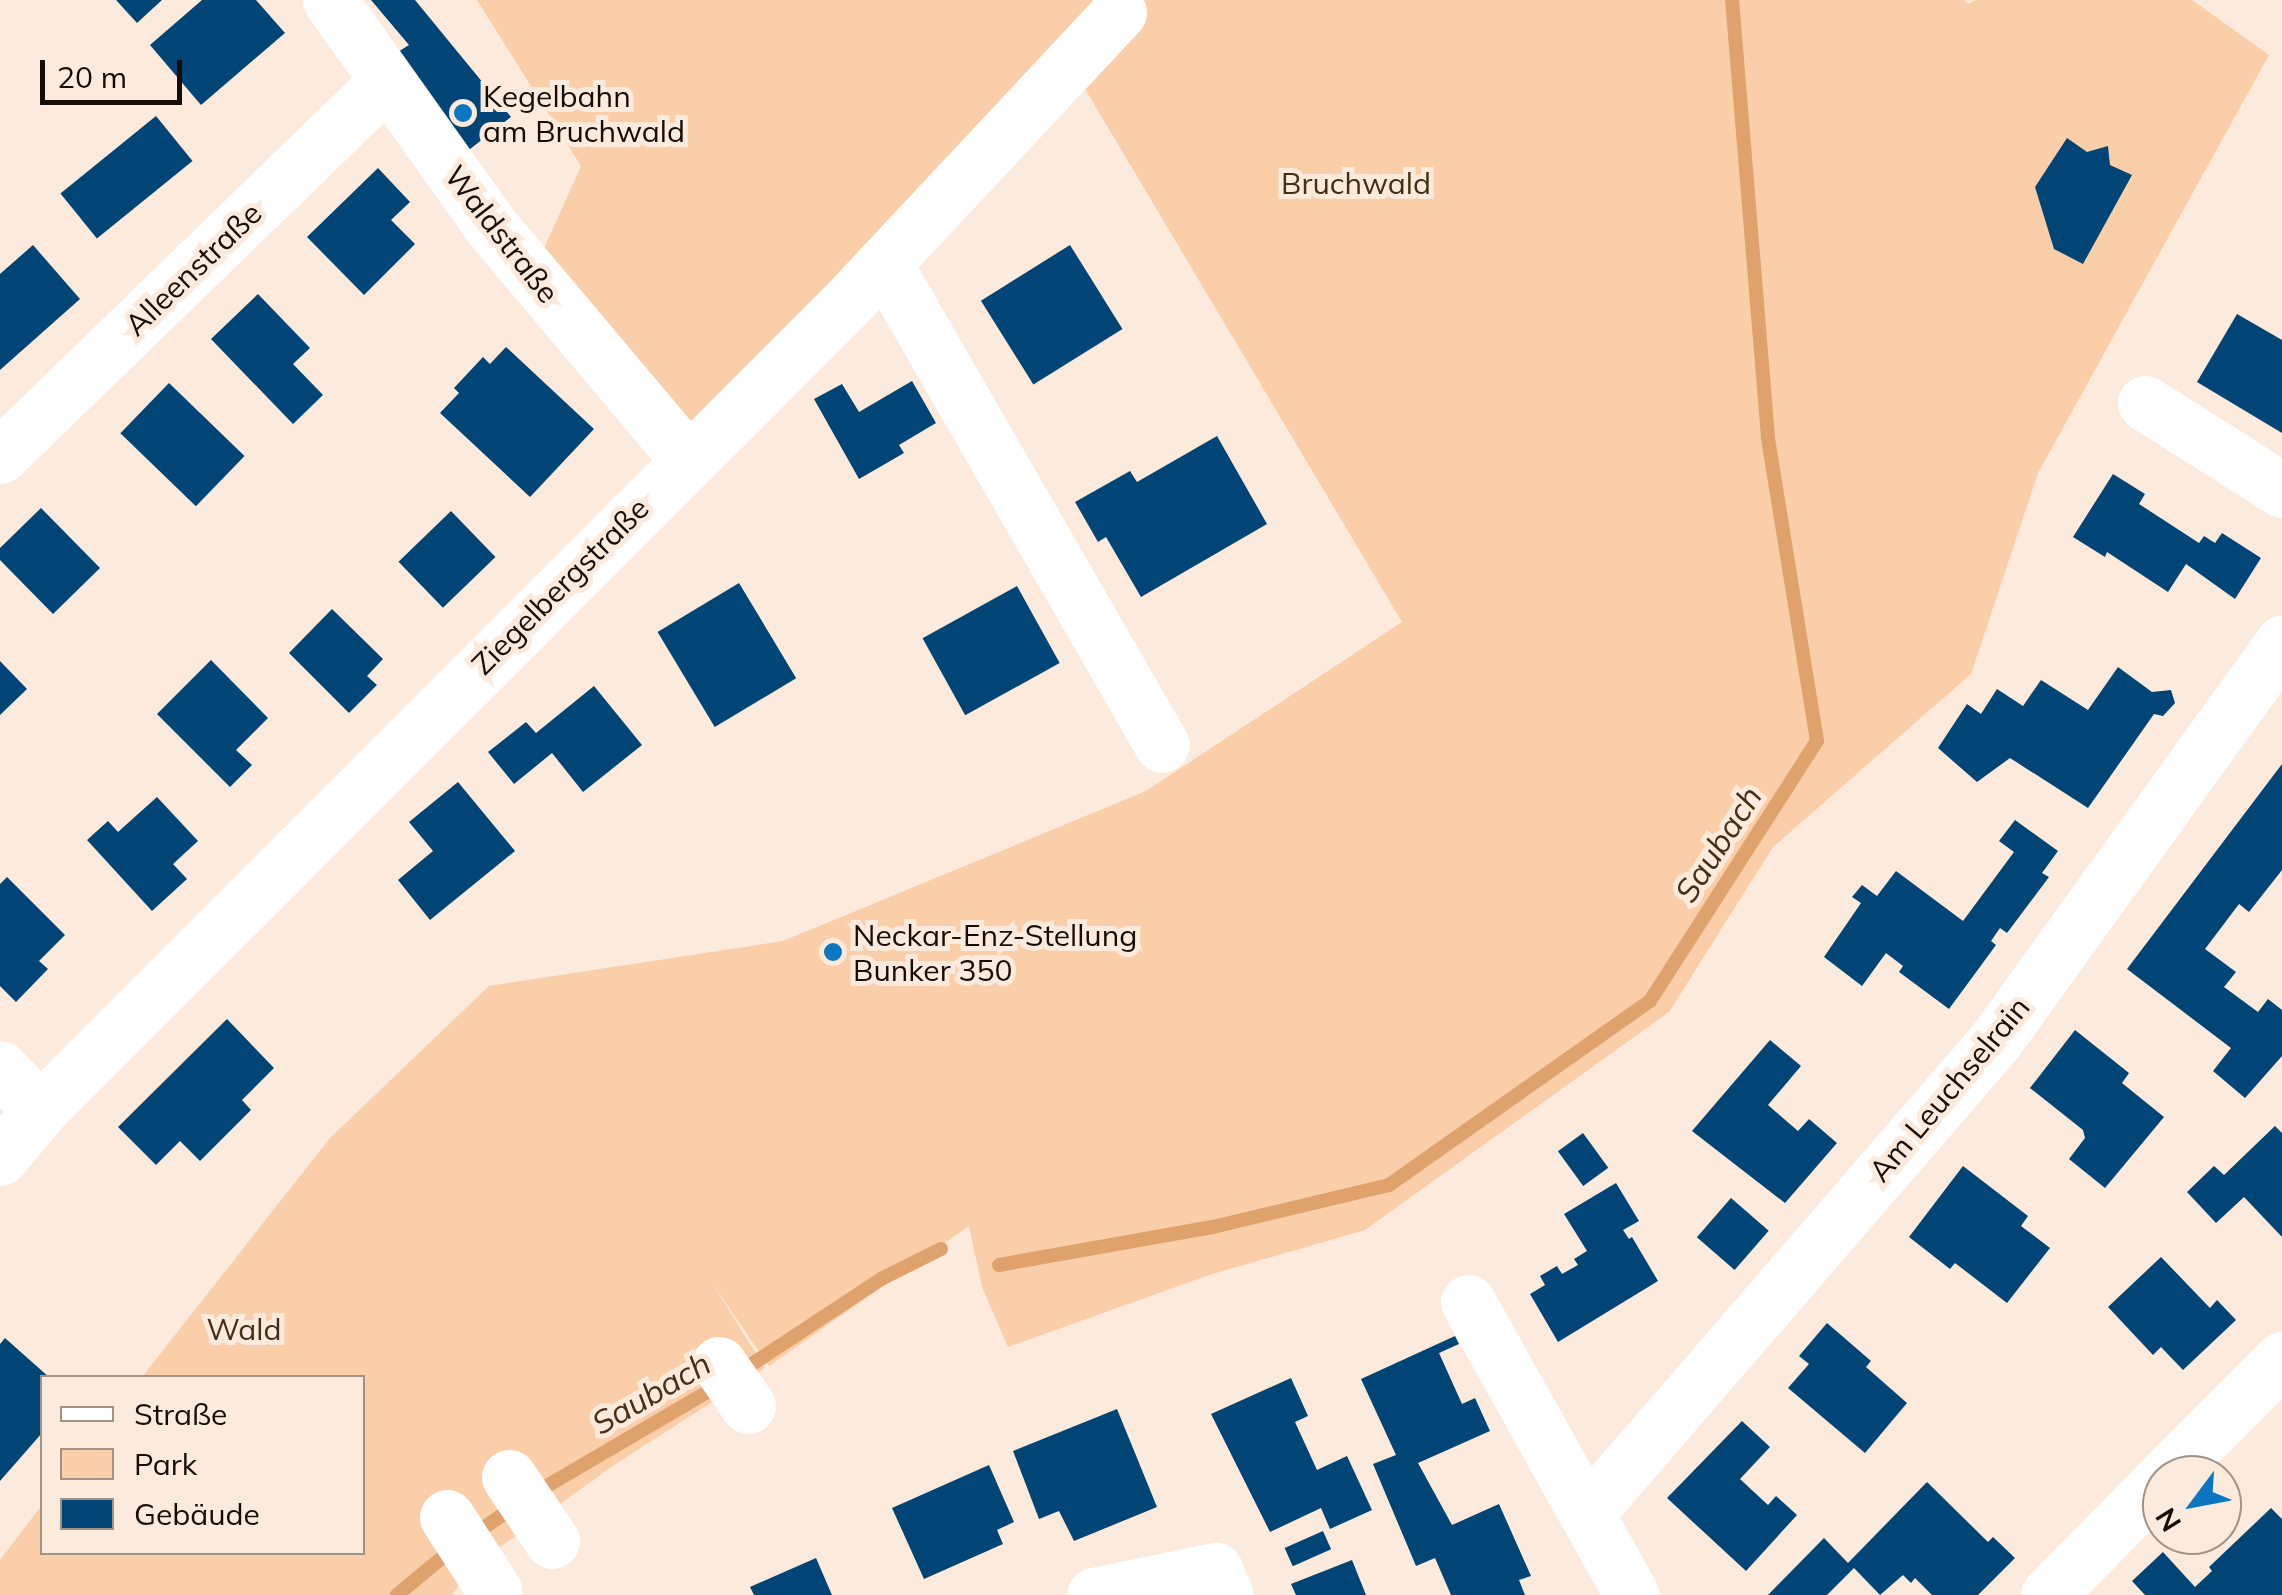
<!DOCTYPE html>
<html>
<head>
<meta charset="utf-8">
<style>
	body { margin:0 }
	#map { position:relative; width:2282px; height:1595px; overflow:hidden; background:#fceadc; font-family:Mulish,sans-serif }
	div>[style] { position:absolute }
	.green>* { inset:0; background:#facea9 }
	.stream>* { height:14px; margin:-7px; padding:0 7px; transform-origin:7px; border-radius:7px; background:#e0a26c }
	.building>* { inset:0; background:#004575; transform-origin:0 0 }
	.minor>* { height:55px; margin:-27.5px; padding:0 27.5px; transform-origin:27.5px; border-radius:27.5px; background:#fff }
	.dots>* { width:28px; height:28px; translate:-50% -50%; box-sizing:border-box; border:5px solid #fceadc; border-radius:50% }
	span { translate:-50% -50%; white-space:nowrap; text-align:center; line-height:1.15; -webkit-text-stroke:10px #fceadc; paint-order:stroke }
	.poi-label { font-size:30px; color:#160d06 }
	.left { translate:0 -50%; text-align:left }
	.park-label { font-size:30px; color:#462d15 }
	.street-label { font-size:30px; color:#160d06 }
	.water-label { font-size:32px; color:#482e16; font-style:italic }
	.legend { position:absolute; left:40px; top:1375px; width:325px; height:180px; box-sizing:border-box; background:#fceadc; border:2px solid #a09286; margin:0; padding:12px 18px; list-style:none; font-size:30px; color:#160d06 }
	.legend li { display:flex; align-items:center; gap:20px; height:50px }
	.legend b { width:50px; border:2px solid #a09286 }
	.north { position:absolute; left:2142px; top:1455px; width:100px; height:100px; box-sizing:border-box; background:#fceadc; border:2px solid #a09286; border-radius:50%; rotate:238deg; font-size:28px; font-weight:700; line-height:40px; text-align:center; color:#160d06 }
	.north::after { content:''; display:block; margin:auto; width:35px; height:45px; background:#0c76c1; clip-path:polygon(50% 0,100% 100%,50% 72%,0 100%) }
	.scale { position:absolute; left:40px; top:60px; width:142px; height:45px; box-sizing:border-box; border:5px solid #160d06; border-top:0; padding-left:12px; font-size:30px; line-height:35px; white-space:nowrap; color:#160d06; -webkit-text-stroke:8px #fceadc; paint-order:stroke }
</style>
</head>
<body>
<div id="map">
	<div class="green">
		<div style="clip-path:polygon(477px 0,1965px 0,1968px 4px,1976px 0,2192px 0,2269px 55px,2038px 473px,1971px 674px,1773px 847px,1669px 1012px,1365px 1230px,1209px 1275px,1008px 1347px,982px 1287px,969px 1226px,769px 1366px,712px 1283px,765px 1368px,614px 1465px,470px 1569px,452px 1595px,0 1595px,0 1560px,42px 1505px,42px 1552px,362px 1552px,362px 1378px,142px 1377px,330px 1138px,489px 986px,783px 941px,1146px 791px,1402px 622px,1078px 77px,697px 439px,537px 264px,581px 166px)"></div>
	</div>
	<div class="stream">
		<div style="left:999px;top:1265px;width:221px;rotate:-10.1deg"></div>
		<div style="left:1217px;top:1226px;width:177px;rotate:-13.4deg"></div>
		<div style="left:1389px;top:1185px;width:319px;rotate:-35.2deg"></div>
		<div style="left:1650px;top:1001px;width:309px;rotate:-57.3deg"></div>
		<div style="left:1817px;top:741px;width:308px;rotate:-99.2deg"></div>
		<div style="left:1768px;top:437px;width:438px;rotate:-94.7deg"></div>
		<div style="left:737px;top:1374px;width:173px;rotate:-33.4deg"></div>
		<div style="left:881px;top:1279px;width:67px;rotate:-26.6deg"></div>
		<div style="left:535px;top:1493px;width:213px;rotate:-30.4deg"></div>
		<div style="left:473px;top:1535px;width:53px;rotate:-34.3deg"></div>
		<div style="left:397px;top:1595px;width:75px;rotate:-39.6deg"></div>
	</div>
	<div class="building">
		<div style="clip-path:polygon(116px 0,162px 0,137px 23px)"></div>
		<div style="clip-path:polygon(202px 0,256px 0,285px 33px,201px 105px,150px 45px)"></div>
		<div style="clip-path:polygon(371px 0,415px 0,511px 117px,465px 153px,393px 55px,409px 45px)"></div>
		<div style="left:156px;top:116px;width:58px;height:123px;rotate:51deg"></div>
		<div style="clip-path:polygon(2067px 138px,2087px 152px,2108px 146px,2110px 165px,2132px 175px,2083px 264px,2054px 249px,2035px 187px)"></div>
		<div style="clip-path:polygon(378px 168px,410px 202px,391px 220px,415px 244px,364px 295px,307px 237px)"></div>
		<div style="clip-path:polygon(33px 245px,80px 299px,0 370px,0 274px)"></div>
		<div style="left:1070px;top:245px;width:99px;height:105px;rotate:58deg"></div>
		<div style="clip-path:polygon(258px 294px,310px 348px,293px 364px,323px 395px,293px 424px,211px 339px)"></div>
		<div style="clip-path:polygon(2237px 314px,2282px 340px,2282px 433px,2197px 382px)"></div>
		<div style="clip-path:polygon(506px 347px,594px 429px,530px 497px,440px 413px,459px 393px,454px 388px,483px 357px,490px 364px)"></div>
		<div style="clip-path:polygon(912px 381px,936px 423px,899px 445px,904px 453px,859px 479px,814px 399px,842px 384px,859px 412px)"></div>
		<div style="left:169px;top:383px;width:105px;height:70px;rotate:44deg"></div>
		<div style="clip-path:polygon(1217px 436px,1267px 524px,1141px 597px,1106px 537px,1098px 542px,1075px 502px,1130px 471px,1137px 482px)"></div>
		<div style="clip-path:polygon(2113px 474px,2145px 494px,2139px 504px,2199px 543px,2204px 536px,2215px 543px,2222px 533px,2261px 558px,2235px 599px,2186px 564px,2168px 592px,2107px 552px,2105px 557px,2073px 537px)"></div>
		<div style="clip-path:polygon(41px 508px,100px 568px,53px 614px,0 560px,0 548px)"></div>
		<div style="left:451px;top:511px;width:64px;height:73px;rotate:46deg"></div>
		<div style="left:739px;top:583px;width:111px;height:95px;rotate:59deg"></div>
		<div style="left:1017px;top:586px;width:88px;height:108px;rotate:61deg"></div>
		<div style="clip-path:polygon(332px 609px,383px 659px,367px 676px,377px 685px,349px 713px,289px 653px)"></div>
		<div style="clip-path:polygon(211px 660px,268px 718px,236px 750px,252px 765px,230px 787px,157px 714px)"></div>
		<div style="clip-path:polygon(0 661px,27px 689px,0 715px)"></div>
		<div style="clip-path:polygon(2118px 667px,2152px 692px,2171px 690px,2175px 703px,2163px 716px,2154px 714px,2088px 808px,2010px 758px,1977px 782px,1938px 748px,1967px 704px,1981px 714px,1997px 689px,2023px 706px,2041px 680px,2088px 710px)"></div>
		<div style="clip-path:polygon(594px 686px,642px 745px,583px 792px,552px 753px,514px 784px,488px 752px,526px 722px,536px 733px)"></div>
		<div style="clip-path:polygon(2282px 764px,2282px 870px,2249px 912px,2239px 904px,2205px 949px,2236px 972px,2224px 987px,2258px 1012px,2268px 999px,2282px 1010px,2282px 1056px,2245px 1098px,2213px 1071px,2231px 1048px,2127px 969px)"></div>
		<div style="clip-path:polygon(458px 782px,515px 851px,430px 920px,398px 880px,433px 851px,409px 822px)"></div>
		<div style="clip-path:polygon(157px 797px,198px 841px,173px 864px,187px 879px,152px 911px,87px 840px,108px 821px,118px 832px)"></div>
		<div style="clip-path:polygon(2015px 820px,2058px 851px,2042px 873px,2049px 877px,2007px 933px,2000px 928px,1991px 941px,1996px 945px,1949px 1009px,1899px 972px,1903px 966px,1886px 953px,1862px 986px,1824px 957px,1861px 903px,1852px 897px,1862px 885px,1877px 896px,1896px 871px,1963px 921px,2014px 852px,1999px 841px)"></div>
		<div style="clip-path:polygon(7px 877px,65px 935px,39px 961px,48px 969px,16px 1002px,0 986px,0 884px)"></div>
		<div style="clip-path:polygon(227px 1019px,274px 1068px,242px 1100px,251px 1110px,200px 1161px,180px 1141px,156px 1165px,118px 1127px)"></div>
		<div style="clip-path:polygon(2075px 1030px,2129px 1073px,2122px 1083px,2164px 1117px,2105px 1188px,2069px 1159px,2085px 1138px,2083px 1130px,2030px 1088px)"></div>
		<div style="clip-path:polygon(1770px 1040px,1801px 1066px,1768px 1105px,1798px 1131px,1809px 1119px,1837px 1143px,1785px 1203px,1692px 1131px)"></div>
		<div style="clip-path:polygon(2275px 1126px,2282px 1133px,2282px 1237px,2244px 1197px,2216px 1223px,2187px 1192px,2214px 1166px,2224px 1175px)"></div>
		<div style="left:1583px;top:1133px;width:43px;height:31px;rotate:54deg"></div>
		<div style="clip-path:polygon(1963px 1166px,2028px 1216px,2021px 1226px,2050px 1248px,2007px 1303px,1955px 1263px,1950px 1269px,1909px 1237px)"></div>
		<div style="clip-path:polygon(1616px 1183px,1639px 1221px,1623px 1230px,1629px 1239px,1632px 1237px,1658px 1281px,1558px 1342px,1530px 1294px,1545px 1285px,1540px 1276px,1557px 1266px,1562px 1274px,1578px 1265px,1574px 1259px,1587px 1251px,1564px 1214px)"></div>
		<div style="left:1731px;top:1198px;width:50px;height:52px;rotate:41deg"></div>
		<div style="clip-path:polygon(2161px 1257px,2210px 1308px,2217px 1300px,2236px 1320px,2183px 1370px,2161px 1347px,2153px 1355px,2108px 1307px)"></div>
		<div style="clip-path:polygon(1827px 1323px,1871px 1361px,1866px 1367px,1907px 1403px,1865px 1453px,1788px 1388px,1809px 1364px,1799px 1356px)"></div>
		<div style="clip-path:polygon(1455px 1336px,1459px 1344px,1439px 1353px,1462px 1404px,1475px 1398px,1490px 1431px,1418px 1463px,1452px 1525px,1499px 1504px,1531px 1576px,1519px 1580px,1525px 1595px,1451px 1595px,1435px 1558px,1416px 1566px,1373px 1464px,1396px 1455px,1361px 1379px)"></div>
		<div style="clip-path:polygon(5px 1338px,50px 1378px,42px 1378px,42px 1433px,0 1481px,0 1344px)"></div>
		<div style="clip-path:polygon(1291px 1378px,1308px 1416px,1295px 1422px,1317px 1470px,1347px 1456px,1372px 1510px,1330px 1529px,1321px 1508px,1270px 1532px,1211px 1414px)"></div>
		<div style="clip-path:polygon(1117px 1409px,1157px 1507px,1074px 1541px,1059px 1511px,1039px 1519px,1013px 1451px)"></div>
		<div style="clip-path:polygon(1742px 1421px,1770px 1447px,1740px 1479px,1768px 1505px,1776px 1496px,1797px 1515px,1746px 1571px,1667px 1498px)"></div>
		<div style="clip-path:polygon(989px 1465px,1014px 1522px,997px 1530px,1003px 1544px,924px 1579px,892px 1508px)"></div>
		<div style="clip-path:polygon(1927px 1482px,1988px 1542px,1993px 1537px,2015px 1558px,1978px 1595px,1932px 1595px,1915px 1578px,1911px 1583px,1903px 1575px,1880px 1595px,1854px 1568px,1827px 1595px,1768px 1595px,1824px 1538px,1848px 1563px)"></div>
		<div style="clip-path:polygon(2271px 1508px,2282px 1519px,2282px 1595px,2145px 1595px,2132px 1581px,2163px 1552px,2195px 1587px,2212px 1571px,2209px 1567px)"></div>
		<div style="left:1323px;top:1531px;width:20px;height:42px;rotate:66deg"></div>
		<div style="clip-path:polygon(816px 1558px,832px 1595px,754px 1595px,750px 1587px)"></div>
		<div style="clip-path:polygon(1352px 1560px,1366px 1595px,1296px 1595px,1291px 1584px)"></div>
	</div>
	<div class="minor">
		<div style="left:330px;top:0;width:275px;rotate:54.6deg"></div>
		<div style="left:489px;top:224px;width:307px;rotate:49.9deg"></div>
		<div style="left:884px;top:263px;width:556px;rotate:60.03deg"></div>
		<div style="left:2145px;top:403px;width:162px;rotate:32.4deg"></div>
		<div style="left:0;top:456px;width:537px;rotate:-44.1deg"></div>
		<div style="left:0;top:1068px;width:58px;rotate:46.4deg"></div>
		<div style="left:0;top:1158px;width:62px;rotate:-50.2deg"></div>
		<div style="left:40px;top:1110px;width:1138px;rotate:-45deg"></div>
		<div style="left:845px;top:305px;width:401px;rotate:-46.9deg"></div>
		<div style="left:1468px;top:1302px;width:336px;rotate:60.8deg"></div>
		<div style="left:719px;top:1364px;width:51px;rotate:55.4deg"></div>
		<div style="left:2166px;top:1475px;width:164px;rotate:-45deg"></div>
		<div style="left:509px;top:1477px;width:77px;rotate:56.1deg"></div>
		<div style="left:1587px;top:1513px;width:624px;rotate:-49.16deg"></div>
		<div style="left:1995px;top:1041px;width:491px;rotate:-54.2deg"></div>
		<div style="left:447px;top:1517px;width:87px;rotate:57.2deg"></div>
		<div style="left:1094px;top:1595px;width:124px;rotate:-11.7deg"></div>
		<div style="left:1215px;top:1570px;width:27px;rotate:66deg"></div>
		<div style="left:2048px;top:1595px;width:163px;rotate:-45.5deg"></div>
	</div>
	<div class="dots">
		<div style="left:463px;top:113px;background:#0c76c1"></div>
		<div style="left:833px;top:952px;background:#0c76c1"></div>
	</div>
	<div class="poi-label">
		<span class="left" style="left:483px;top:113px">Kegelbahn<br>am Bruchwald</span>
		<span class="left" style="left:853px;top:952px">Neckar-Enz-Stellung<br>Bunker 350</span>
	</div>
	<div class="park-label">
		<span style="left:1356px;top:183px">Bruchwald</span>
		<span style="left:244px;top:1329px">Wald</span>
	</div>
	<div class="street-label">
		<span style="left:502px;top:234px;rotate:52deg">Waldstraße</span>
		<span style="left:193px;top:269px;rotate:-44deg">Alleenstraße</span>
		<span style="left:560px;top:586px;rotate:-45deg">Ziegelbergstraße</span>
		<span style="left:1949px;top:1089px;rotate:-50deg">Am Leuchselrain</span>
	</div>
	<div class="water-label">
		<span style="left:1718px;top:844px;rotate:-57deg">Saubach</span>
		<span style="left:651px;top:1393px;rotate:-30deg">Saubach</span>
	</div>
	<ul class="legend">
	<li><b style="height:12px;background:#fff"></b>Straße</li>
	<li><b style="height:28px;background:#facea9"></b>Park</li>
	<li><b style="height:28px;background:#004575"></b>Gebäude</li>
	</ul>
	<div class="north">N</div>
	<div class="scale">20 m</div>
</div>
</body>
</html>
